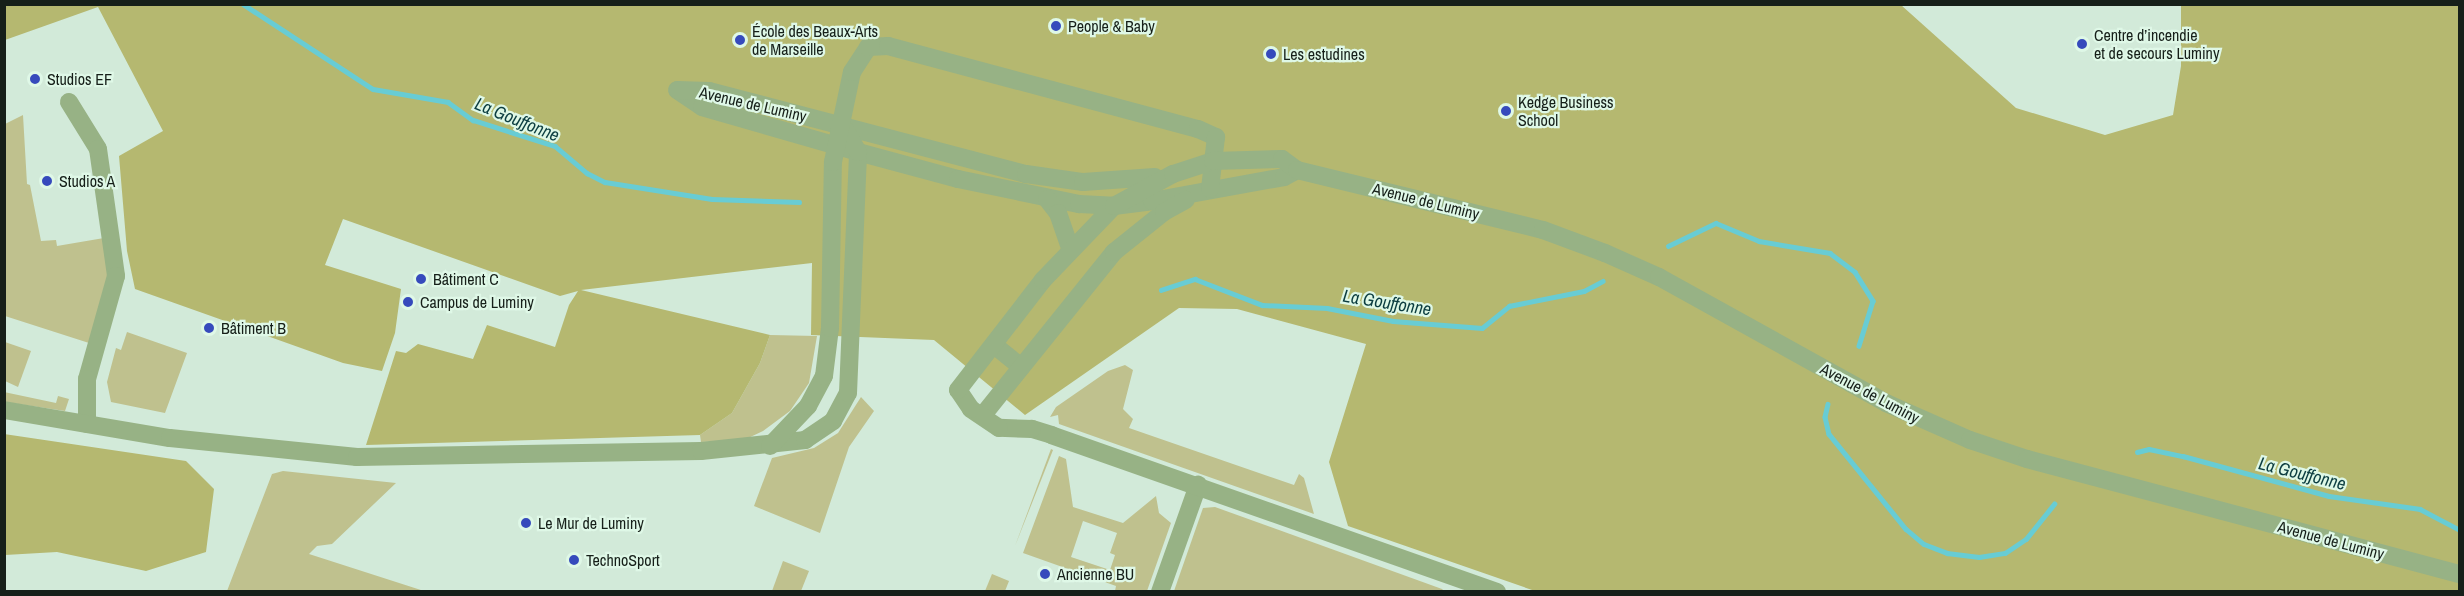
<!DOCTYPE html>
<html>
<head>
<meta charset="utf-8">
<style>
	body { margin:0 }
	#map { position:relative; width:2464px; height:596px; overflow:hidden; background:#d2ead9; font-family:"Archivo Narrow",sans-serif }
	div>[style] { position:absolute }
	.green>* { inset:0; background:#bfc18e }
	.forest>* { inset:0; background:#b5b870 }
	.stream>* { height:4.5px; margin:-2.25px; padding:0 2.25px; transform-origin:2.25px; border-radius:2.25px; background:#68ccd4 }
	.minor>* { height:18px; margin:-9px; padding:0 9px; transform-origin:9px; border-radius:9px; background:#97b285 }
	.dots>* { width:16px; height:16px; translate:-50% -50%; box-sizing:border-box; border:3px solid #dff8e7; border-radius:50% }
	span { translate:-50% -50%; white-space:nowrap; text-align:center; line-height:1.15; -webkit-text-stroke:4.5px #dff8e7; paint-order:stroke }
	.poi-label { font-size:16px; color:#161f19 }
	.left { translate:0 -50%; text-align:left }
	.street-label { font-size:16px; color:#161f19 }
	.water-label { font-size:18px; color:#0c3d40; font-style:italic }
	.frame { position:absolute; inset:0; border:6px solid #161f19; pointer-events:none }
</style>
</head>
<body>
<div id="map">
	<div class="green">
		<div style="clip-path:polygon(23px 115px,27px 184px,30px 185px,41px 241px,56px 240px,57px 246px,104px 238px,108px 277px,89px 343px,5px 316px,5px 124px)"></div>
		<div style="clip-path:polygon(127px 332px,187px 353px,165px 413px,111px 402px,107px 382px,116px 348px,121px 350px)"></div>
		<div style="clip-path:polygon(770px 335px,817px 336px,809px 383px,790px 411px,763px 431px,744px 440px,701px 442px,700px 435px,732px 413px,760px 363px)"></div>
		<div style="clip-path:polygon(5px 342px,31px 351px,18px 387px,5px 381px)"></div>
		<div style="clip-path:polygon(1125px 365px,1133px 370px,1123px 409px,1133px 419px,1129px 428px,1294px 485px,1299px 474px,1304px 478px,1314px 514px,1059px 424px,1058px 415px,1050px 417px,1056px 407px,1108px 371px)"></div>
		<div style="clip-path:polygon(4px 392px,56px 403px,58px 396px,69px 399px,65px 411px,5px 402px)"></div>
		<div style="clip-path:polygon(861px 397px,874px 411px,849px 447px,820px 533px,754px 506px,772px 458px,814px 448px,838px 433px)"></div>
		<div style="clip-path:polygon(1051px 449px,1053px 450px,1015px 546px)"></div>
		<div style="clip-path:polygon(evenodd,1059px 456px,1066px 459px,1073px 507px,1123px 523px,1156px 496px,1159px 513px,1171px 523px,1147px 591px,1115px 591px,1116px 586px,1023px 553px,1059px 456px,1083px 521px,1117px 533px,1110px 553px,1115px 555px,1110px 570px,1071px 557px,1083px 521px)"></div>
		<div style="clip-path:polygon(283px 471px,396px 483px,332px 544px,317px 546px,309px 554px,424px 591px,227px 591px,272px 474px)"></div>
		<div style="clip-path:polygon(1215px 507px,1442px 589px,1444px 591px,1174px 591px,1203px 508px)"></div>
		<div style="clip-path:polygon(783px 561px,809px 571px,801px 591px,772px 591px)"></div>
		<div style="clip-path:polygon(992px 574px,1009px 581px,1005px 591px,985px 591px)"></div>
	</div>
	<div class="forest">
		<div style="clip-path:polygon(4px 5px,1901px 5px,2016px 108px,2105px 135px,2173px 115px,2181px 66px,2181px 5px,2459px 5px,2459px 591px,1535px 591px,1348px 526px,1329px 462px,1366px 344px,1237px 309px,1179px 308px,1025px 415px,934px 340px,811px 335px,812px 263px,581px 290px,770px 335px,760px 363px,732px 413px,700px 435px,366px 445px,396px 351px,406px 353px,418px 344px,473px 359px,487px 325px,555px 347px,569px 305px,578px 291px,560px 296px,343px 219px,325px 265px,401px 289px,395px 333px,382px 371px,343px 363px,135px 289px,127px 251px,119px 156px,163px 131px,98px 7px,5px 40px)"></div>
		<div style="clip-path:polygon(4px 434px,186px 461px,214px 489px,206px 552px,146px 571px,57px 552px,5px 555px)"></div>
	</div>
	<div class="stream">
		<div style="left:243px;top:4px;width:155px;rotate:33.2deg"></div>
		<div style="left:373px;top:89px;width:76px;rotate:9.8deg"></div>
		<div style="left:448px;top:102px;width:31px;rotate:36deg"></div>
		<div style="left:473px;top:120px;width:86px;rotate:17.6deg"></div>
		<div style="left:555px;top:146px;width:42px;rotate:40.2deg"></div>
		<div style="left:587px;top:173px;width:20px;rotate:27deg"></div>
		<div style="left:605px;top:182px;width:108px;rotate:9deg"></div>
		<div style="left:712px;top:199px;width:87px;rotate:2deg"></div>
		<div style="left:1668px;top:246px;width:53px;rotate:-25.6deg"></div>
		<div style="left:1716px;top:223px;width:47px;rotate:22.7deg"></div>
		<div style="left:1759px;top:241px;width:72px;rotate:9.6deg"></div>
		<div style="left:1830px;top:253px;width:31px;rotate:37deg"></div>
		<div style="left:1855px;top:272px;width:34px;rotate:58deg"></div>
		<div style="left:1873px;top:301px;width:47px;rotate:107.3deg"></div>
		<div style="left:1161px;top:290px;width:36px;rotate:-18deg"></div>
		<div style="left:1195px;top:279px;width:72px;rotate:21.2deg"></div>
		<div style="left:1262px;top:305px;width:65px;rotate:2.6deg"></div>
		<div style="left:1327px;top:308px;width:67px;rotate:11.1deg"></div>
		<div style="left:1393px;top:321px;width:89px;rotate:4.5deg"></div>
		<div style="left:1482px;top:328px;width:35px;rotate:-39deg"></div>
		<div style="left:1509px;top:306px;width:76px;rotate:-11.3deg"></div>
		<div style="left:1584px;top:291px;width:21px;rotate:-28deg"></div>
		<div style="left:1828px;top:404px;width:13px;rotate:103deg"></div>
		<div style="left:1825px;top:417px;width:17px;rotate:77deg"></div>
		<div style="left:1829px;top:434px;width:122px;rotate:51deg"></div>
		<div style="left:1906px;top:529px;width:23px;rotate:40deg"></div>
		<div style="left:1924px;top:544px;width:25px;rotate:21deg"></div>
		<div style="left:1947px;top:553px;width:32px;rotate:7deg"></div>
		<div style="left:1979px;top:557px;width:26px;rotate:-9deg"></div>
		<div style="left:2005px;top:553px;width:25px;rotate:-34deg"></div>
		<div style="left:2026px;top:539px;width:45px;rotate:-51.3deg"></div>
		<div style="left:2137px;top:452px;width:12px;rotate:-14deg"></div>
		<div style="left:2149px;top:449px;width:35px;rotate:12deg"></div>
		<div style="left:2183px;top:456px;width:151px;rotate:15.3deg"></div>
		<div style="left:2329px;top:496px;width:92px;rotate:8.1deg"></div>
		<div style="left:2420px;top:509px;width:45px;rotate:27.7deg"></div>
	</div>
	<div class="minor">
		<div style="left:677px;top:90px;width:30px;rotate:34deg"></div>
		<div style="left:702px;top:107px;width:162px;rotate:16.1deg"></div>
		<div style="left:858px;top:152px;width:104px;rotate:15.1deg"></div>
		<div style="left:958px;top:179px;width:124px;rotate:11.7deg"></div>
		<div style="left:1079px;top:204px;width:35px;rotate:3deg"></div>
		<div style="left:1114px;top:206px;width:38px;rotate:-7deg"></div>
		<div style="left:1152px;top:201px;width:134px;rotate:-10.3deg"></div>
		<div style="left:1284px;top:177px;width:15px;rotate:-28deg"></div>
		<div style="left:678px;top:90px;width:31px;rotate:2deg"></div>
		<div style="left:709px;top:91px;width:328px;rotate:14.7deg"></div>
		<div style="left:1026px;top:174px;width:58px;rotate:8deg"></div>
		<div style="left:1083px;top:182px;width:72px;rotate:-4deg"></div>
		<div style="left:69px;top:102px;width:55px;rotate:58.3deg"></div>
		<div style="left:98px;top:149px;width:128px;rotate:81.9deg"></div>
		<div style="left:116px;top:276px;width:107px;rotate:105.7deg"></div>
		<div style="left:87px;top:379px;width:45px;rotate:90deg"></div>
		<div style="left:1047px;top:199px;width:18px;rotate:52deg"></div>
		<div style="left:1058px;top:213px;width:37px;rotate:71deg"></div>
		<div style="left:994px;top:345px;width:35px;rotate:39deg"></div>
		<div style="left:4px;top:410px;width:168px;rotate:9.6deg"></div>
		<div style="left:170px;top:438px;width:188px;rotate:5.8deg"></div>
		<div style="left:357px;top:457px;width:344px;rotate:-1deg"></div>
		<div style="left:701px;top:451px;width:105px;rotate:-6deg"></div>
		<div style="left:805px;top:440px;width:34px;rotate:-34deg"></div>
		<div style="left:833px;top:421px;width:32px;rotate:-62deg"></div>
		<div style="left:848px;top:393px;width:241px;rotate:-87.6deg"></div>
		<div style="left:858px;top:152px;width:30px;rotate:-120deg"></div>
		<div style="left:983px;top:415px;width:209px;rotate:-51.2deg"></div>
		<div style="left:1114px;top:252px;width:64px;rotate:-38.7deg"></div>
		<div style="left:1164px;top:212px;width:25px;rotate:-29deg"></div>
		<div style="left:770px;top:446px;width:55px;rotate:-46.5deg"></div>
		<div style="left:808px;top:406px;width:34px;rotate:-62deg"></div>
		<div style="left:824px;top:376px;width:48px;rotate:-82.9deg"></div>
		<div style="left:830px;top:328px;width:166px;rotate:-89deg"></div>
		<div style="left:833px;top:162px;width:92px;rotate:-78.1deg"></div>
		<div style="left:852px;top:72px;width:30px;rotate:-57deg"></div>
		<div style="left:868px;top:47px;width:20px;rotate:-3deg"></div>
		<div style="left:888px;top:46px;width:321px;rotate:15deg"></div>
		<div style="left:1198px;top:129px;width:20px;rotate:24deg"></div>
		<div style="left:1216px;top:137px;width:52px;rotate:96.6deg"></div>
		<div style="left:1160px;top:592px;width:114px;rotate:-70.4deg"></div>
		<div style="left:1497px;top:592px;width:472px;rotate:-160.6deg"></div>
		<div style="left:1052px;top:435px;width:21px;rotate:-163deg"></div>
		<div style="left:1032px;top:429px;width:33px;rotate:-178deg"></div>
		<div style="left:999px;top:428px;width:34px;rotate:-146deg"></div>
		<div style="left:971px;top:409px;width:23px;rotate:-124deg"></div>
		<div style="left:958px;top:390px;width:139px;rotate:-52.3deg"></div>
		<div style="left:1043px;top:280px;width:103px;rotate:-46.2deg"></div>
		<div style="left:1114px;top:206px;width:67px;rotate:-28.5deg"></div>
		<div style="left:1173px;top:174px;width:42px;rotate:-18deg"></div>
		<div style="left:1213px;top:161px;width:69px;rotate:-1.7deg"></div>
		<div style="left:1282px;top:159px;width:19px;rotate:36deg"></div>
		<div style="left:1297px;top:170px;width:253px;rotate:13.7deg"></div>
		<div style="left:1543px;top:230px;width:66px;rotate:20.4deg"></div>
		<div style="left:1605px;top:253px;width:59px;rotate:24deg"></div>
		<div style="left:1659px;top:277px;width:260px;rotate:29deg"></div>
		<div style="left:1886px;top:403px;width:92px;rotate:23.8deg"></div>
		<div style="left:1970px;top:440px;width:60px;rotate:18.4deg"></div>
		<div style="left:2027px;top:459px;width:448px;rotate:14.9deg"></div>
	</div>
	<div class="dots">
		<div style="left:1056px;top:26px;background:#364abc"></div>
		<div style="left:740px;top:40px;background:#364abc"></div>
		<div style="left:2082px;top:44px;background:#364abc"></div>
		<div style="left:1271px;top:54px;background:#364abc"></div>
		<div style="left:35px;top:79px;background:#364abc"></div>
		<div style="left:1506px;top:111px;background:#364abc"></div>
		<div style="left:47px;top:181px;background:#364abc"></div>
		<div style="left:421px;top:279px;background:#364abc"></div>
		<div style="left:408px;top:302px;background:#364abc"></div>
		<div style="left:209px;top:328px;background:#364abc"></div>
		<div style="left:526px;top:523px;background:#364abc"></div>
		<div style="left:574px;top:560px;background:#364abc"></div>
		<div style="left:1045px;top:574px;background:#364abc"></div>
	</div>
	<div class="poi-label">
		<span class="left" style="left:1068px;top:26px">People &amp; Baby</span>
		<span class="left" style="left:752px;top:40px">École des Beaux-Arts<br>de Marseille</span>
		<span class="left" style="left:2094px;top:44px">Centre d’incendie<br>et de secours Luminy</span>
		<span class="left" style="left:1283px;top:54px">Les estudines</span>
		<span class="left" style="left:47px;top:79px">Studios EF</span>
		<span class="left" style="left:1518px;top:111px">Kedge Business<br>School</span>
		<span class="left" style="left:59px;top:181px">Studios A</span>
		<span class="left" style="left:433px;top:279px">Bâtiment C</span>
		<span class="left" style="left:420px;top:302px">Campus de Luminy</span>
		<span class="left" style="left:221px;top:328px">Bâtiment B</span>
		<span class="left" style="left:538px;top:523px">Le Mur de Luminy</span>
		<span class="left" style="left:586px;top:560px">TechnoSport</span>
		<span class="left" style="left:1057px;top:574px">Ancienne BU</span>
	</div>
	<div class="street-label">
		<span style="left:753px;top:104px;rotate:13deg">Avenue de Luminy</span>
		<span style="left:1426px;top:201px;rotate:14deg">Avenue de Luminy</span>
		<span style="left:1870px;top:393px;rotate:28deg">Avenue de Luminy</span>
		<span style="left:2331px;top:540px;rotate:15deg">Avenue de Luminy</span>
	</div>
	<div class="water-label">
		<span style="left:517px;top:120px;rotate:22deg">La Gouffonne</span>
		<span style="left:1387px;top:303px;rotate:9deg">La Gouffonne</span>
		<span style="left:2302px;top:474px;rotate:14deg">La Gouffonne</span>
	</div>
	<div class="frame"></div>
</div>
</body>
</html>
